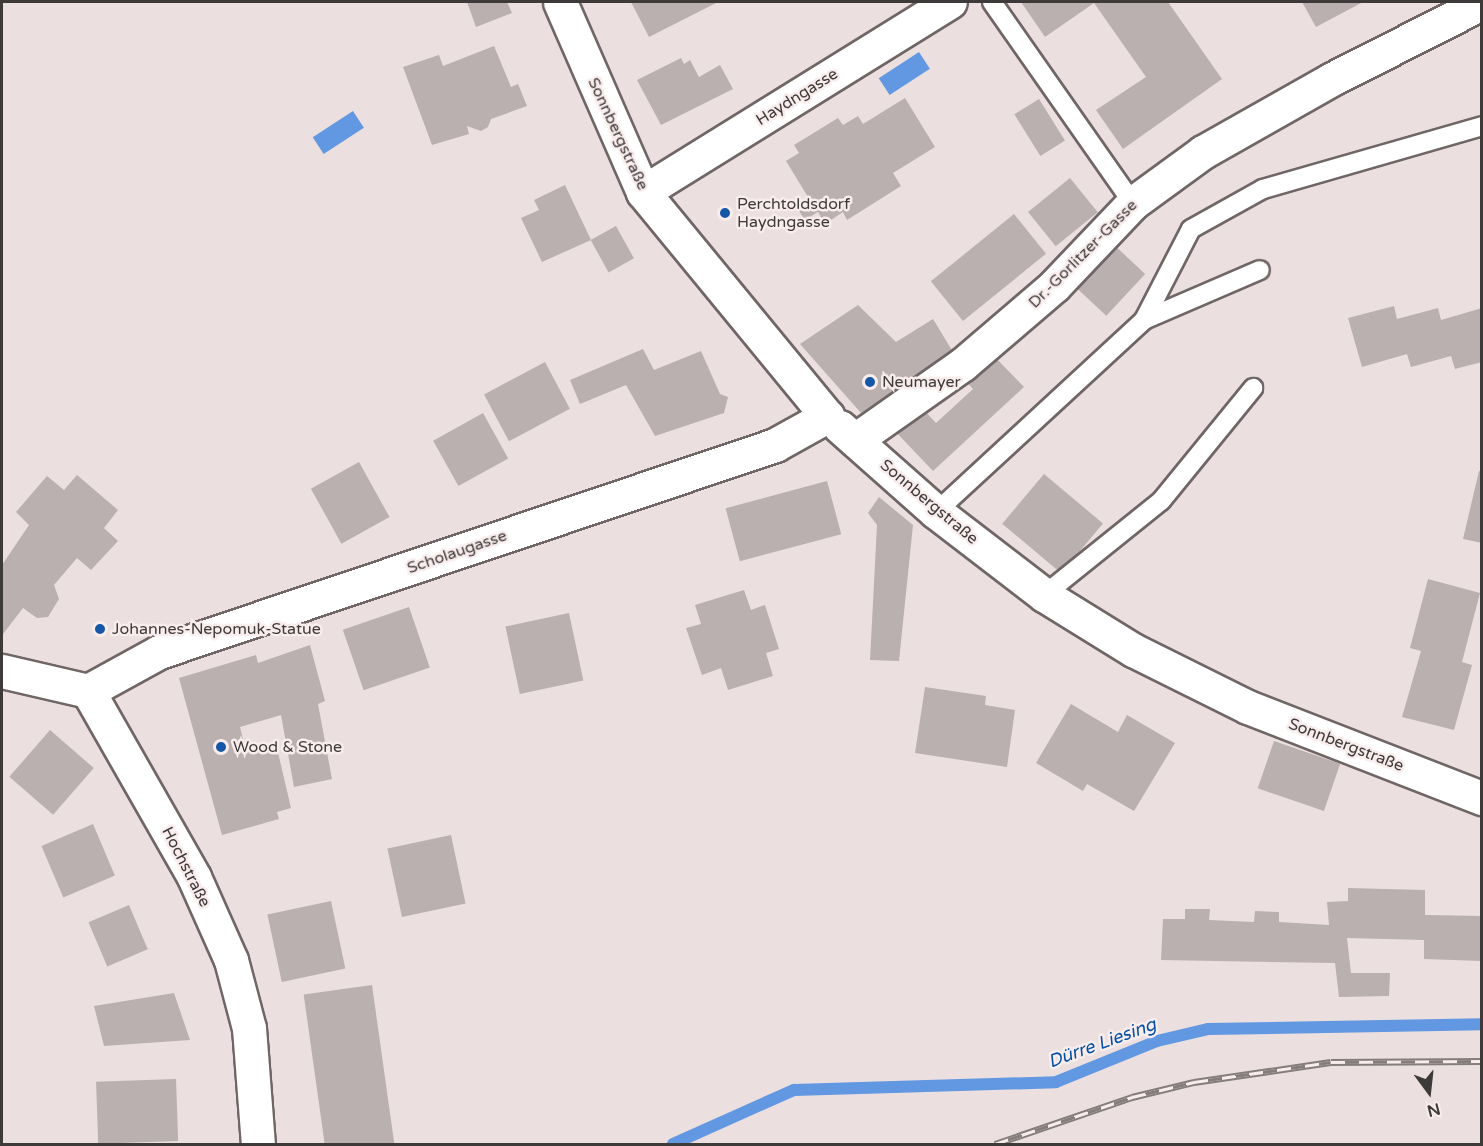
<!DOCTYPE html>
<html>
<head>
<meta charset="utf-8">
<style>
	body { margin:0 }
	#map { position:relative; width:1483px; height:1146px; overflow:hidden; background:#ebe0df; font-family:"Varela Round",sans-serif }
	div>[style] { position:absolute }
	.water>* { inset:0; background:#6297e1; transform-origin:0 0 }
	.stream>* { height:12px; margin:-6px; padding:0 6px; transform-origin:6px; border-radius:6px; background:#6297e1 }
	.building>* { inset:0; background:#bab0af; transform-origin:0 0 }
	.roads { filter:drop-shadow(2px 0 #6f6665) drop-shadow(-2px 0 #6f6665) drop-shadow(0 2px #6f6665) drop-shadow(0 -2px #6f6665) }
	.lane>* { height:18px; margin:-9px; padding:0 9px; transform-origin:9px; border-radius:9px; background:#fff }
	.street>* { height:33px; margin:-16.5px; padding:0 16.5px; transform-origin:16.5px; border-radius:16.5px; background:#fff }
	.secondary>* { height:33px; margin:-16.5px; padding:0 16.5px; transform-origin:16.5px; border-radius:16.5px; background:#fff }
	.rail>* { height:7px; margin-top:-3.5px; transform-origin:0; background:repeating-linear-gradient(90deg,#f8edec 0 14px,#857d7d 0 28px); box-sizing:border-box; border-block:2px solid #857d7d }
	.dots>* { width:16px; height:16px; translate:-50% -50%; box-sizing:border-box; border:3px solid #f8edec; border-radius:50% }
	span { translate:-50% -50%; white-space:nowrap; text-align:center; line-height:1.15; -webkit-text-stroke:5px #f8edec; paint-order:stroke }
	.street-label { font-size:16px; color:#3f3a3a }
	.poi-label { font-size:16px; color:#3f3a3a }
	.left { translate:0 -50%; text-align:left }
	.water-label { font-size:18px; color:#024fa5; font-style:italic }
	.frame { position:absolute; inset:0; border:3px solid #3f3a3a; pointer-events:none }
	.north { position:absolute; left:1399px; top:1062px; width:60px; height:60px; -webkit-text-stroke:4px #f8edec; paint-order:stroke; rotate:165deg; font-size:16px; font-weight:700; line-height:24px; text-align:center; color:#3f3a3a }
	.north::after { content:''; display:block; margin:auto; width:21px; height:27px; background:#3f3a3a; clip-path:polygon(50% 0,100% 100%,50% 72%,0 100%) }
</style>
</head>
<body>
<div id="map">
	<div class="water">
		<div style="left:919px;top:52px;width:20px;height:48px;rotate:57deg"></div>
		<div style="left:353px;top:111px;width:20px;height:48px;rotate:57deg"></div>
	</div>
	<div class="stream">
		<div style="left:673px;top:1144px;width:133px;rotate:-24.1deg"></div>
		<div style="left:794px;top:1090px;width:262px;rotate:-1.7deg"></div>
		<div style="left:1056px;top:1082px;width:109px;rotate:-22.1deg"></div>
		<div style="left:1157px;top:1041px;width:52px;rotate:-13.2deg"></div>
		<div style="left:1208px;top:1029px;width:274px;rotate:-1deg"></div>
	</div>
	<div class="building">
		<div style="clip-path:polygon(467px 2px,507px 2px,512px 13px,476px 27px)"></div>
		<div style="clip-path:polygon(631px 2px,718px 2px,649px 37px)"></div>
		<div style="clip-path:polygon(1021px 2px,1168px 2px,1222px 79px,1123px 149px,1096px 110px,1146px 77px,1094px 3px,1045px 37px)"></div>
		<div style="clip-path:polygon(1302px 2px,1363px 2px,1316px 27px)"></div>
		<div style="clip-path:polygon(494px 46px,511px 87px,518px 84px,527px 106px,491px 119px,488px 127px,481px 131px,467px 126px,469px 134px,432px 145px,403px 67px,439px 55px,443px 66px)"></div>
		<div style="clip-path:polygon(681px 58px,684px 64px,690px 60px,699px 77px,720px 65px,733px 89px,661px 125px,637px 80px)"></div>
		<div style="clip-path:polygon(905px 98px,935px 147px,893px 173px,901px 186px,847px 220px,843px 212px,825px 224px,818px 212px,805px 220px,795px 205px,808px 197px,786px 161px,799px 153px,794px 145px,838px 118px,843px 125px,858px 116px,863px 124px)"></div>
		<div style="left:1039px;top:99px;width:49px;height:29px;rotate:58deg"></div>
		<div style="left:1070px;top:178px;width:44px;height:54px;rotate:51deg"></div>
		<div style="clip-path:polygon(565px 185px,591px 240px,542px 262px,521px 218px,539px 210px,534px 200px)"></div>
		<div style="left:1014px;top:214px;width:51px;height:107px;rotate:51deg"></div>
		<div style="left:616px;top:226px;width:37px;height:29px;rotate:61deg"></div>
		<div style="left:1113px;top:244px;width:44px;height:57px;rotate:43deg"></div>
		<div style="clip-path:polygon(858px 305px,896px 342px,933px 319px,953px 352px,861px 413px,800px 344px)"></div>
		<div style="clip-path:polygon(1394px 306px,1397px 319px,1438px 308px,1441px 320px,1482px 308px,1482px 362px,1455px 369px,1451px 356px,1411px 367px,1407px 354px,1362px 367px,1348px 318px)"></div>
		<div style="clip-path:polygon(643px 349px,654px 370px,701px 351px,720px 394px,728px 397px,724px 413px,655px 436px,626px 385px,580px 404px,570px 380px)"></div>
		<div style="clip-path:polygon(989px 351px,1024px 387px,933px 471px,894px 430px,920px 406px,936px 423px,973px 389px,961px 376px)"></div>
		<div style="left:545px;top:362px;width:53px;height:69px;rotate:62deg"></div>
		<div style="left:483px;top:413px;width:52px;height:57px;rotate:61deg"></div>
		<div style="left:359px;top:462px;width:63px;height:55px;rotate:61deg"></div>
		<div style="clip-path:polygon(1479px 471px,1482px 472px,1482px 543px,1463px 539px)"></div>
		<div style="left:1044px;top:474px;width:77px;height:65px;rotate:40deg"></div>
		<div style="clip-path:polygon(77px 475px,118px 510px,104px 528px,118px 541px,91px 570px,77px 558px,54px 585px,59px 599px,48px 617px,37px 618px,23px 608px,3px 634px,2px 565px,29px 525px,16px 512px,47px 476px,64px 490px)"></div>
		<div style="left:827px;top:481px;width:55px;height:105px;rotate:75deg"></div>
		<div style="clip-path:polygon(879px 497px,913px 525px,899px 661px,870px 660px,877px 525px,868px 513px)"></div>
		<div style="clip-path:polygon(1428px 579px,1480px 593px,1462px 662px,1472px 665px,1454px 730px,1402px 717px,1421px 651px,1410px 648px)"></div>
		<div style="clip-path:polygon(744px 590px,751px 610px,765px 605px,779px 649px,766px 653px,773px 676px,728px 690px,721px 668px,702px 675px,686px 628px,701px 624px,695px 605px)"></div>
		<div style="left:409px;top:607px;width:64px;height:70px;rotate:71deg"></div>
		<div style="left:569px;top:613px;width:69px;height:65px;rotate:78deg"></div>
		<div style="clip-path:polygon(310px 645px,325px 701px,318px 704px,332px 779px,294px 787px,281px 715px,240px 727px,246px 751px,276px 744px,291px 808px,277px 812px,279px 819px,222px 835px,179px 678px,256px 655px,258px 663px)"></div>
		<div style="clip-path:polygon(925px 687px,986px 696px,985px 705px,1015px 710px,1007px 767px,915px 753px)"></div>
		<div style="clip-path:polygon(1071px 704px,1118px 732px,1127px 715px,1175px 743px,1134px 811px,1087px 784px,1083px 791px,1036px 763px)"></div>
		<div style="left:50px;top:730px;width:58px;height:62px;rotate:41deg"></div>
		<div style="left:1274px;top:741px;width:70px;height:50px;rotate:19deg"></div>
		<div style="left:93px;top:824px;width:56px;height:56px;rotate:67deg"></div>
		<div style="left:451px;top:835px;width:70px;height:65px;rotate:78deg"></div>
		<div style="clip-path:polygon(1348px 888px,1425px 890px,1425px 915px,1482px 916px,1482px 961px,1424px 959px,1424px 940px,1347px 938px,1351px 973px,1390px 973px,1389px 996px,1339px 997px,1335px 963px,1161px 960px,1163px 919px,1185px 919px,1185px 909px,1210px 909px,1209px 920px,1254px 922px,1255px 911px,1279px 912px,1279px 922px,1329px 925px,1327px 902px,1348px 901px)"></div>
		<div style="left:331px;top:901px;width:69px;height:65px;rotate:78deg"></div>
		<div style="left:129px;top:905px;width:48px;height:44px;rotate:67deg"></div>
		<div style="left:372px;top:985px;width:160px;height:69px;rotate:82deg"></div>
		<div style="clip-path:polygon(174px 993px,190px 1040px,104px 1046px,94px 1006px)"></div>
		<div style="left:176px;top:1079px;width:62px;height:80px;rotate:88deg"></div>
	</div>
	<div class="roads">
		<div class="lane">
			<div style="left:992px;top:2px;width:246px;rotate:55deg"></div>
			<div style="left:1144px;top:320px;width:126px;rotate:-23.3deg"></div>
			<div style="left:936px;top:512px;width:283px;rotate:-42.7deg"></div>
			<div style="left:1144px;top:320px;width:102px;rotate:-62.7deg"></div>
			<div style="left:1191px;top:229px;width:82px;rotate:-29.1deg"></div>
			<div style="left:1263px;top:189px;width:228px;rotate:-16deg"></div>
			<div style="left:1044px;top:595px;width:150px;rotate:-38.8deg"></div>
			<div style="left:1161px;top:501px;width:146px;rotate:-50.8deg"></div>
		</div>
		<div class="street">
			<div style="left:643px;top:192px;width:361px;rotate:-31.8deg"></div>
			<div style="left:840px;top:427px;width:128px;rotate:41.5deg"></div>
			<div style="left:936px;top:512px;width:136px;rotate:37.5deg"></div>
			<div style="left:1044px;top:595px;width:105px;rotate:31.7deg"></div>
			<div style="left:1133px;top:650px;width:128px;rotate:26.4deg"></div>
			<div style="left:1248px;top:707px;width:251px;rotate:21.3deg"></div>
			<div style="left:855px;top:440px;width:132px;rotate:-35.1deg"></div>
			<div style="left:963px;top:364px;width:120px;rotate:-40.6deg"></div>
			<div style="left:1054px;top:286px;width:115px;rotate:-46.4deg"></div>
			<div style="left:1133px;top:203px;width:87px;rotate:-36.1deg"></div>
			<div style="left:1203px;top:152px;width:148px;rotate:-29.5deg"></div>
			<div style="left:1332px;top:79px;width:168px;rotate:-26.9deg"></div>
		</div>
		<div class="secondary">
			<div style="left:2px;top:671px;width:88px;rotate:13.1deg"></div>
			<div style="left:88px;top:691px;width:214px;rotate:60.3deg"></div>
			<div style="left:194px;top:877px;width:91px;rotate:66deg"></div>
			<div style="left:231px;top:960px;width:70px;rotate:75.2deg"></div>
			<div style="left:249px;top:1028px;width:116px;rotate:85.6deg"></div>
			<div style="left:88px;top:691px;width:81px;rotate:-28.8deg"></div>
			<div style="left:159px;top:652px;width:650px;rotate:-18.57deg"></div>
			<div style="left:775px;top:445px;width:60px;rotate:-29.1deg"></div>
			<div style="left:827px;top:416px;width:290px;rotate:-129.4deg"></div>
			<div style="left:643px;top:192px;width:207px;rotate:-113.6deg"></div>
		</div>
	</div>
	<div class="rail">
		<div style="left:995px;top:1144px;width:145px;rotate:-18.9deg"></div>
		<div style="left:1132px;top:1097px;width:64px;rotate:-13.6deg"></div>
		<div style="left:1194px;top:1082px;width:138px;rotate:-8.3deg"></div>
		<div style="left:1331px;top:1062px;width:151px;rotate:-0.4deg"></div>
	</div>
	<div class="dots">
		<div style="left:725px;top:213px;background:#1656a7"></div>
		<div style="left:870px;top:382px;background:#1656a7"></div>
		<div style="left:100px;top:629px;background:#1656a7"></div>
		<div style="left:221px;top:747px;background:#1656a7"></div>
	</div>
	<div class="street-label">
		<span style="left:797px;top:97px;rotate:-32deg">Haydngasse</span>
		<span style="left:618px;top:134px;rotate:65deg">Sonnbergstraße</span>
		<span style="left:1083px;top:254px;rotate:-45deg">Dr.-Gorlitzer-Gasse</span>
		<span style="left:929px;top:502px;rotate:40deg">Sonnbergstraße</span>
		<span style="left:457px;top:552px;rotate:-19deg">Scholaugasse</span>
		<span style="left:1346px;top:745px;rotate:21deg">Sonnbergstraße</span>
		<span style="left:186px;top:867px;rotate:63deg">Hochstraße</span>
	</div>
	<div class="poi-label">
		<span class="left" style="left:737px;top:213px">Perchtoldsdorf<br>Haydngasse</span>
		<span class="left" style="left:882px;top:382px">Neumayer</span>
		<span class="left" style="left:112px;top:629px">Johannes-Nepomuk-Statue</span>
		<span class="left" style="left:233px;top:747px">Wood &amp; Stone</span>
	</div>
	<div class="water-label">
		<span style="left:1102px;top:1043px;rotate:-20deg">Dürre Liesing</span>
	</div>
	<div class="frame"></div>
	<div class="north">N</div>
</div>
</body>
</html>
